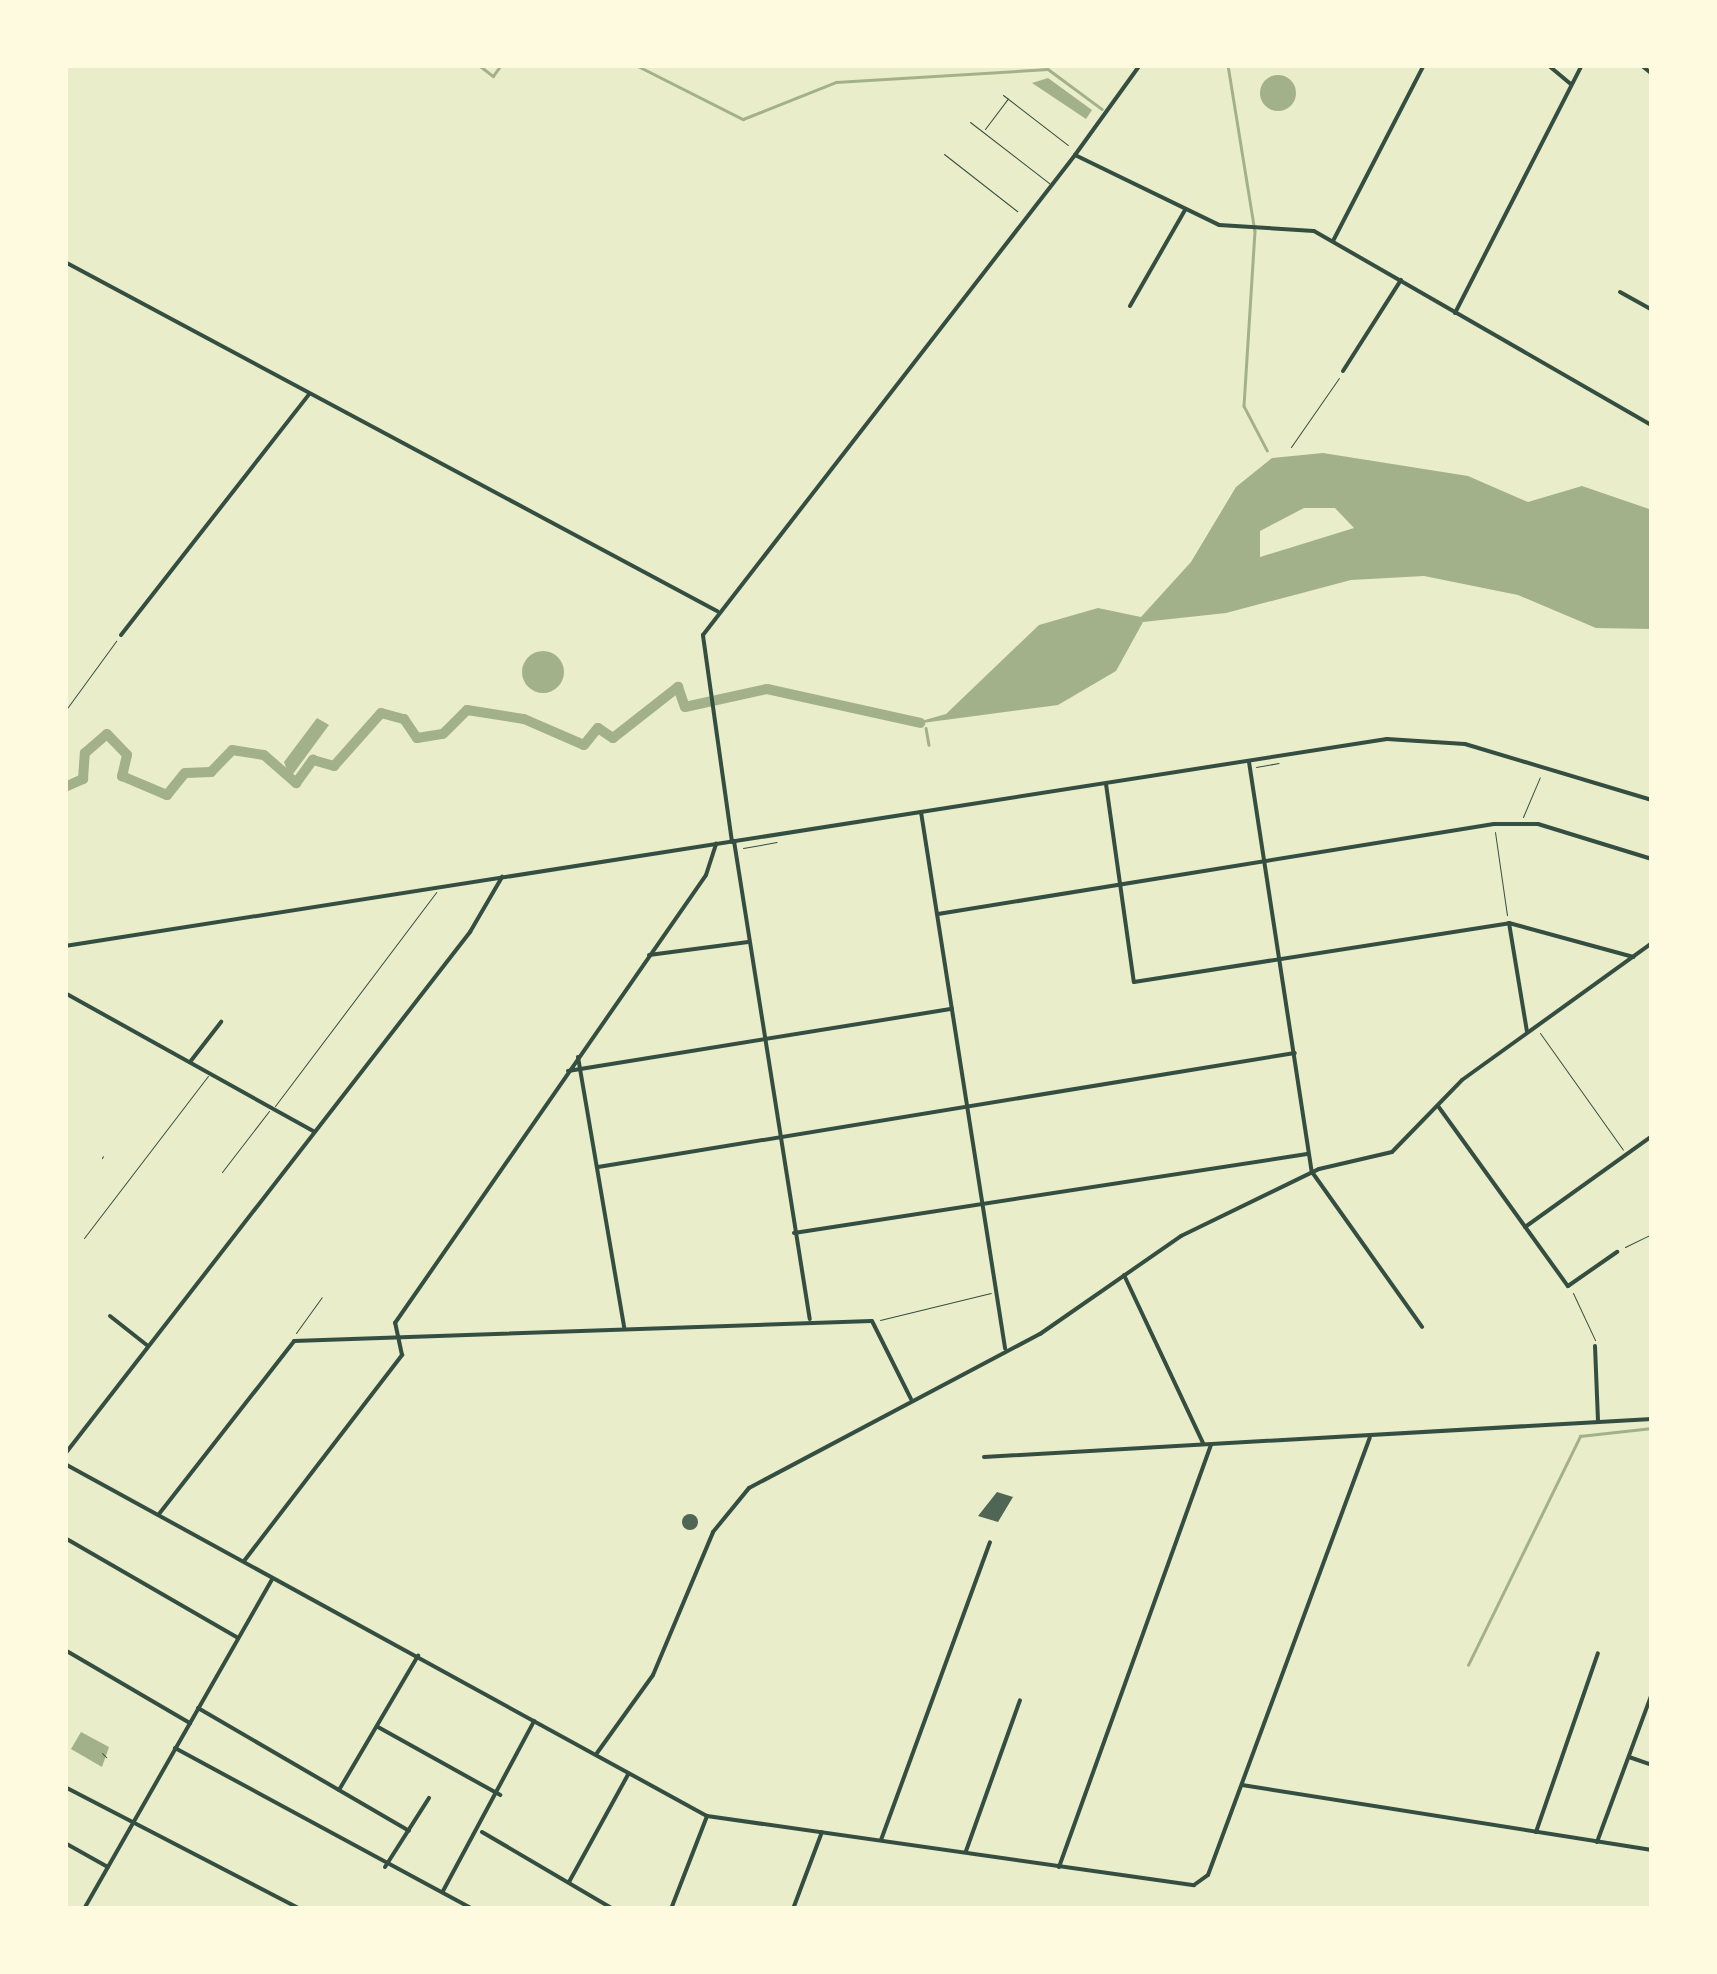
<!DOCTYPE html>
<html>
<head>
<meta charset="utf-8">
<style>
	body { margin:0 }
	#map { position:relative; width:1717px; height:1974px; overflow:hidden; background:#e9edc9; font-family:Montserrat,sans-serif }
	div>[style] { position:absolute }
	.water>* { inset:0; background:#a3b18a }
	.round { border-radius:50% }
	.stream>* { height:2.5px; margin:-1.25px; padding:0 1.25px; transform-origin:1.25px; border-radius:1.25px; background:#a3b18a }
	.river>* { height:10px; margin:-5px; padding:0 5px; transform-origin:5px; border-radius:5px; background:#a3b18a }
	.building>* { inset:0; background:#4f6655 }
	.path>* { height:1px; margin:-0.5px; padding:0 0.5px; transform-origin:0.5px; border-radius:0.5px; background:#344e41 }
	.service>* { height:1px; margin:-0.5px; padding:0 0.5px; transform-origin:0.5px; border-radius:0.5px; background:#344e41 }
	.minor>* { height:4px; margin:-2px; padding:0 2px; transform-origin:2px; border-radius:2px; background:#344e41 }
	.tertiary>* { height:4px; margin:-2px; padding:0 2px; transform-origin:2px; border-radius:2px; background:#344e41 }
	span { translate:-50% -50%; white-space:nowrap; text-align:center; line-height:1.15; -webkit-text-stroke:8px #fefae0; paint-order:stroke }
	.frame { position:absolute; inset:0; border:68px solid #fefae0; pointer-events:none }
</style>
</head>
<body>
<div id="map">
	<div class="water">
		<div class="round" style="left:1260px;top:75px;width:36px;height:36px"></div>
		<div style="clip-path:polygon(1048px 78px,1092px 110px,1086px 119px,1032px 83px)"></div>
		<div style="clip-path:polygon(evenodd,1323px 453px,1468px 476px,1528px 502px,1582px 486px,1652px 510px,1652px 629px,1596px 628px,1518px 595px,1424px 576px,1351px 580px,1226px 613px,1143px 622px,1116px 671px,1058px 705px,907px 725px,946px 714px,1039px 625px,1098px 608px,1141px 617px,1191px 562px,1236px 487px,1272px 458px,1323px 453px,1304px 508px,1335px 508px,1354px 528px,1260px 557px,1260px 531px,1304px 508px)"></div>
		<div class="round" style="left:522px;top:651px;width:42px;height:42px"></div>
		<div style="clip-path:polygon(317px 718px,329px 725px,290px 778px,284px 762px)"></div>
		<div style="clip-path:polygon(81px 1732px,109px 1747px,102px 1767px,71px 1749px)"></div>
	</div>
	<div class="stream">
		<div style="left:479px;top:65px;width:18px;rotate:38deg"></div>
		<div style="left:493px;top:76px;width:14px;rotate:-54deg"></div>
		<div style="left:636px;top:65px;width:120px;rotate:26.8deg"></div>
		<div style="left:743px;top:119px;width:100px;rotate:-21.7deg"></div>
		<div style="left:836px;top:82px;width:212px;rotate:-3.5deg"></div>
		<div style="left:1048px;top:69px;width:67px;rotate:36.5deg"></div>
		<div style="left:1228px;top:65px;width:168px;rotate:80.8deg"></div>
		<div style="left:1255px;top:231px;width:175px;rotate:93.6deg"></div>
		<div style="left:1244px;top:406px;width:50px;rotate:62.4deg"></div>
		<div style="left:926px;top:728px;width:17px;rotate:80deg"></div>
		<div style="left:1468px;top:1665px;width:255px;rotate:-63.9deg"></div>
		<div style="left:1580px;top:1436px;width:72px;rotate:-6.3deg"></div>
	</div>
	<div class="river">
		<div style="left:65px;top:787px;width:20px;rotate:-24deg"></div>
		<div style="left:83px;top:779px;width:26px;rotate:-86deg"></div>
		<div style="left:85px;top:753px;width:29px;rotate:-41deg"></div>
		<div style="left:107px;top:734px;width:29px;rotate:46deg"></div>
		<div style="left:127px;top:755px;width:22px;rotate:103deg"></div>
		<div style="left:122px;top:776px;width:49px;rotate:22.9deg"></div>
		<div style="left:167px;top:795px;width:28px;rotate:-51deg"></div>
		<div style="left:185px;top:773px;width:26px;rotate:-2deg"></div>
		<div style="left:211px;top:772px;width:30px;rotate:-46deg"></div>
		<div style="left:232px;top:750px;width:32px;rotate:9deg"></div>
		<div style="left:264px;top:755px;width:43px;rotate:41.2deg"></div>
		<div style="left:296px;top:783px;width:29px;rotate:-54deg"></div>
		<div style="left:313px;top:760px;width:22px;rotate:16deg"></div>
		<div style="left:334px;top:766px;width:71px;rotate:-48.4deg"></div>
		<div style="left:381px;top:713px;width:24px;rotate:15deg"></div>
		<div style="left:404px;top:719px;width:23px;rotate:56deg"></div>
		<div style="left:417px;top:738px;width:26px;rotate:-9deg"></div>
		<div style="left:443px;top:734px;width:34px;rotate:-45deg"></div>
		<div style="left:467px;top:710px;width:58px;rotate:9deg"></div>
		<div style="left:524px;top:719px;width:65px;rotate:23.4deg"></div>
		<div style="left:584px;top:745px;width:22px;rotate:-51deg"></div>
		<div style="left:598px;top:728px;width:18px;rotate:34deg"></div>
		<div style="left:613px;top:738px;width:83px;rotate:-38.1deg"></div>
		<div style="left:678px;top:687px;width:21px;rotate:71deg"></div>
		<div style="left:685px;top:707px;width:84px;rotate:-12.4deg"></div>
		<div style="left:767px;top:689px;width:157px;rotate:12.5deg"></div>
	</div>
	<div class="building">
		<div style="clip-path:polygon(997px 1492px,1013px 1497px,998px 1522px,978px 1516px)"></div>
		<div class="round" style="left:682px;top:1514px;width:16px;height:16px"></div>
	</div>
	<div class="path">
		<div style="left:1291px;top:447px;width:84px;rotate:-55.2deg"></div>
		<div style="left:65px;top:711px;width:87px;rotate:-53.9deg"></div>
		<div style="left:1256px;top:767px;width:23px;rotate:-10deg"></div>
		<div style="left:1523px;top:817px;width:43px;rotate:-67deg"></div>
		<div style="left:1495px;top:832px;width:84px;rotate:81.8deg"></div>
		<div style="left:743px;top:848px;width:34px;rotate:-10deg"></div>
		<div style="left:1540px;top:1033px;width:143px;rotate:54.6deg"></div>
		<div style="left:102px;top:1158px;width:2px;rotate:-63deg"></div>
		<div style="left:1625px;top:1247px;width:30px;rotate:-26deg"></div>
		<div style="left:1573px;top:1293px;width:52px;rotate:64.9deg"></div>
		<div style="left:880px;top:1320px;width:114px;rotate:-13.7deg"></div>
		<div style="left:296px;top:1333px;width:44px;rotate:-54.2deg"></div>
		<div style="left:102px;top:1753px;width:6px;rotate:45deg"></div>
	</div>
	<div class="service">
		<div style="left:1003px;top:95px;width:82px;rotate:37.6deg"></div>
		<div style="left:970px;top:122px;width:100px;rotate:37.7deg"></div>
		<div style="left:985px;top:129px;width:38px;rotate:-53deg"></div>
		<div style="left:944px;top:154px;width:93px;rotate:38deg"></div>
		<div style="left:275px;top:1106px;width:268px;rotate:-53deg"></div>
		<div style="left:222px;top:1172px;width:77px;rotate:-52.4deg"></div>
		<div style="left:84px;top:1238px;width:204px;rotate:-52.6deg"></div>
	</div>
	<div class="minor">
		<div style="left:1548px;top:65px;width:30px;rotate:40deg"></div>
		<div style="left:1641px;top:65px;width:14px;rotate:39deg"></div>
		<div style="left:1075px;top:155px;width:111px;rotate:-54.2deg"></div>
		<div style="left:1333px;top:241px;width:198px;rotate:-62.7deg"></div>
		<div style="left:1620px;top:292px;width:37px;rotate:29deg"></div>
		<div style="left:1130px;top:306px;width:111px;rotate:-60.2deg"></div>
		<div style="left:1455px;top:313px;width:279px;rotate:-62.9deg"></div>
		<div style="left:1343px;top:371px;width:108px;rotate:-57.5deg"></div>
		<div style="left:121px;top:635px;width:306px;rotate:-52deg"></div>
		<div style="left:1249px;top:762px;width:415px;rotate:81.3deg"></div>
		<div style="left:1312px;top:1172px;width:190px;rotate:54.6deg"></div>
		<div style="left:1106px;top:784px;width:200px;rotate:82deg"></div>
		<div style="left:1134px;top:982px;width:380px;rotate:-8.9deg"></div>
		<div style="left:1509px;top:923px;width:129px;rotate:15.3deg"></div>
		<div style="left:921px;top:812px;width:543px;rotate:81.09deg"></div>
		<div style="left:734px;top:841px;width:484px;rotate:81deg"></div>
		<div style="left:938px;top:914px;width:563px;rotate:-9.19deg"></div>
		<div style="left:1494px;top:824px;width:44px"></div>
		<div style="left:1538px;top:824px;width:119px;rotate:17.1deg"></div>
		<div style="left:1509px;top:923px;width:110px;rotate:80.6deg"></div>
		<div style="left:649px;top:955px;width:100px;rotate:-7.5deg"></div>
		<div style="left:65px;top:993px;width:284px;rotate:29.1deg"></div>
		<div style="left:578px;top:1057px;width:274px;rotate:80.3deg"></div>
		<div style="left:190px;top:1062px;width:51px;rotate:-52.2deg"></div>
		<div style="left:568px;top:1071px;width:389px;rotate:-9.2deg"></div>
		<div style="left:1438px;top:1106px;width:222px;rotate:54.2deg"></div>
		<div style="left:1568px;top:1286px;width:60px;rotate:-34.8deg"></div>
		<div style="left:598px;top:1167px;width:706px;rotate:-9.29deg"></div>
		<div style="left:1525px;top:1227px;width:156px;rotate:-35.6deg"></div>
		<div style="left:794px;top:1233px;width:519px;rotate:-8.75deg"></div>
		<div style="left:1124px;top:1275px;width:186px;rotate:64.8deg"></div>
		<div style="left:110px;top:1316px;width:48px;rotate:38.3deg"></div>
		<div style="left:1595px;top:1346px;width:75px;rotate:87.7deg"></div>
		<div style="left:65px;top:1454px;width:661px;rotate:-52.19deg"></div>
		<div style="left:470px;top:932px;width:64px;rotate:-59.8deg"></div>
		<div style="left:984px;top:1457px;width:669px;rotate:-3.26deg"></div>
		<div style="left:65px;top:1464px;width:732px;rotate:28.74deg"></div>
		<div style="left:707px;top:1816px;width:492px;rotate:8.1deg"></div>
		<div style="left:1194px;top:1885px;width:17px;rotate:-36deg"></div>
		<div style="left:1208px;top:1875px;width:466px;rotate:-69.7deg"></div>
		<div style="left:159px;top:1514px;width:219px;rotate:-52deg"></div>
		<div style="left:294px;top:1341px;width:578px;rotate:-1.98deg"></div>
		<div style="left:872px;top:1321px;width:87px;rotate:63.4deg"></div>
		<div style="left:65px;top:1538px;width:200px;rotate:30deg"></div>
		<div style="left:244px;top:1561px;width:260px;rotate:-52.5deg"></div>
		<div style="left:402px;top:1355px;width:33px;rotate:-102deg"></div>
		<div style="left:395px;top:1323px;width:545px;rotate:-55.23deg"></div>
		<div style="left:706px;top:875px;width:33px;rotate:-72deg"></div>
		<div style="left:65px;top:1650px;width:145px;rotate:30.3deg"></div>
		<div style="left:198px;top:1708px;width:244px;rotate:30.2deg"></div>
		<div style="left:378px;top:1727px;width:140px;rotate:29.1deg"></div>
		<div style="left:175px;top:1748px;width:339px;rotate:28.4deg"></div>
		<div style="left:597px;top:1753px;width:96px;rotate:-54.3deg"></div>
		<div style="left:653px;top:1675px;width:155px;rotate:-67.2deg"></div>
		<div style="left:713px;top:1532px;width:57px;rotate:-50.7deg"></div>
		<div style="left:749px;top:1488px;width:329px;rotate:-27.9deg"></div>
		<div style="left:1040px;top:1334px;width:172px;rotate:-34.8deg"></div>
		<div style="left:1181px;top:1236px;width:153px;rotate:-25.9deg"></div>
		<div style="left:1319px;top:1169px;width:75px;rotate:-13.1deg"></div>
		<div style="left:1392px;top:1152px;width:100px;rotate:-45.8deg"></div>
		<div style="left:1462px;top:1080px;width:234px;rotate:-35.8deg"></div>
		<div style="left:1629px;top:1757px;width:24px;rotate:19deg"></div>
		<div style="left:1242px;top:1785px;width:415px;rotate:9deg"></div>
		<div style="left:65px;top:1787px;width:265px;rotate:27.4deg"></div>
		<div style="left:339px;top:1790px;width:156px;rotate:-59.5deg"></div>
		<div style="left:482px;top:1832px;width:152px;rotate:30.4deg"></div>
		<div style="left:1536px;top:1832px;width:189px;rotate:-70.9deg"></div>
		<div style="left:881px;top:1840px;width:317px;rotate:-69.9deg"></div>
		<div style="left:1597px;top:1842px;width:159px;rotate:-69.7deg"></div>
		<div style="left:65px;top:1843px;width:49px;rotate:29.2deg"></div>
		<div style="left:966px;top:1851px;width:160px;rotate:-70.3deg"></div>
		<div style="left:385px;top:1867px;width:82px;rotate:-57.5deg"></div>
		<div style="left:1059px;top:1867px;width:449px;rotate:-70.2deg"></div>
		<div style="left:569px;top:1882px;width:124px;rotate:-61.2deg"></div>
		<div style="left:443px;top:1891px;width:193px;rotate:-61.8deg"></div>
		<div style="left:84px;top:1909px;width:380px;rotate:-60.3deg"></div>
		<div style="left:671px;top:1909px;width:100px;rotate:-68.8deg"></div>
		<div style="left:793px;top:1909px;width:82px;rotate:-69.4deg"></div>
	</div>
	<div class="tertiary">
		<div style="left:65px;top:262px;width:740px;rotate:28.16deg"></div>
		<div style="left:732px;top:842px;width:209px;rotate:-98deg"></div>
		<div style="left:703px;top:635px;width:607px;rotate:-52.22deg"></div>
		<div style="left:1075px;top:155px;width:160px;rotate:25.9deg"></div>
		<div style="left:1219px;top:225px;width:95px;rotate:3.6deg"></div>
		<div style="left:1314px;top:231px;width:390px;rotate:29.9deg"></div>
		<div style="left:65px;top:946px;width:1338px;rotate:-8.9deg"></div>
		<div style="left:1387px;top:739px;width:78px;rotate:3.7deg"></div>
		<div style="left:1465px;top:744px;width:195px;rotate:16.7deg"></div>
	</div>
	<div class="frame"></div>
</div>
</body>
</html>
